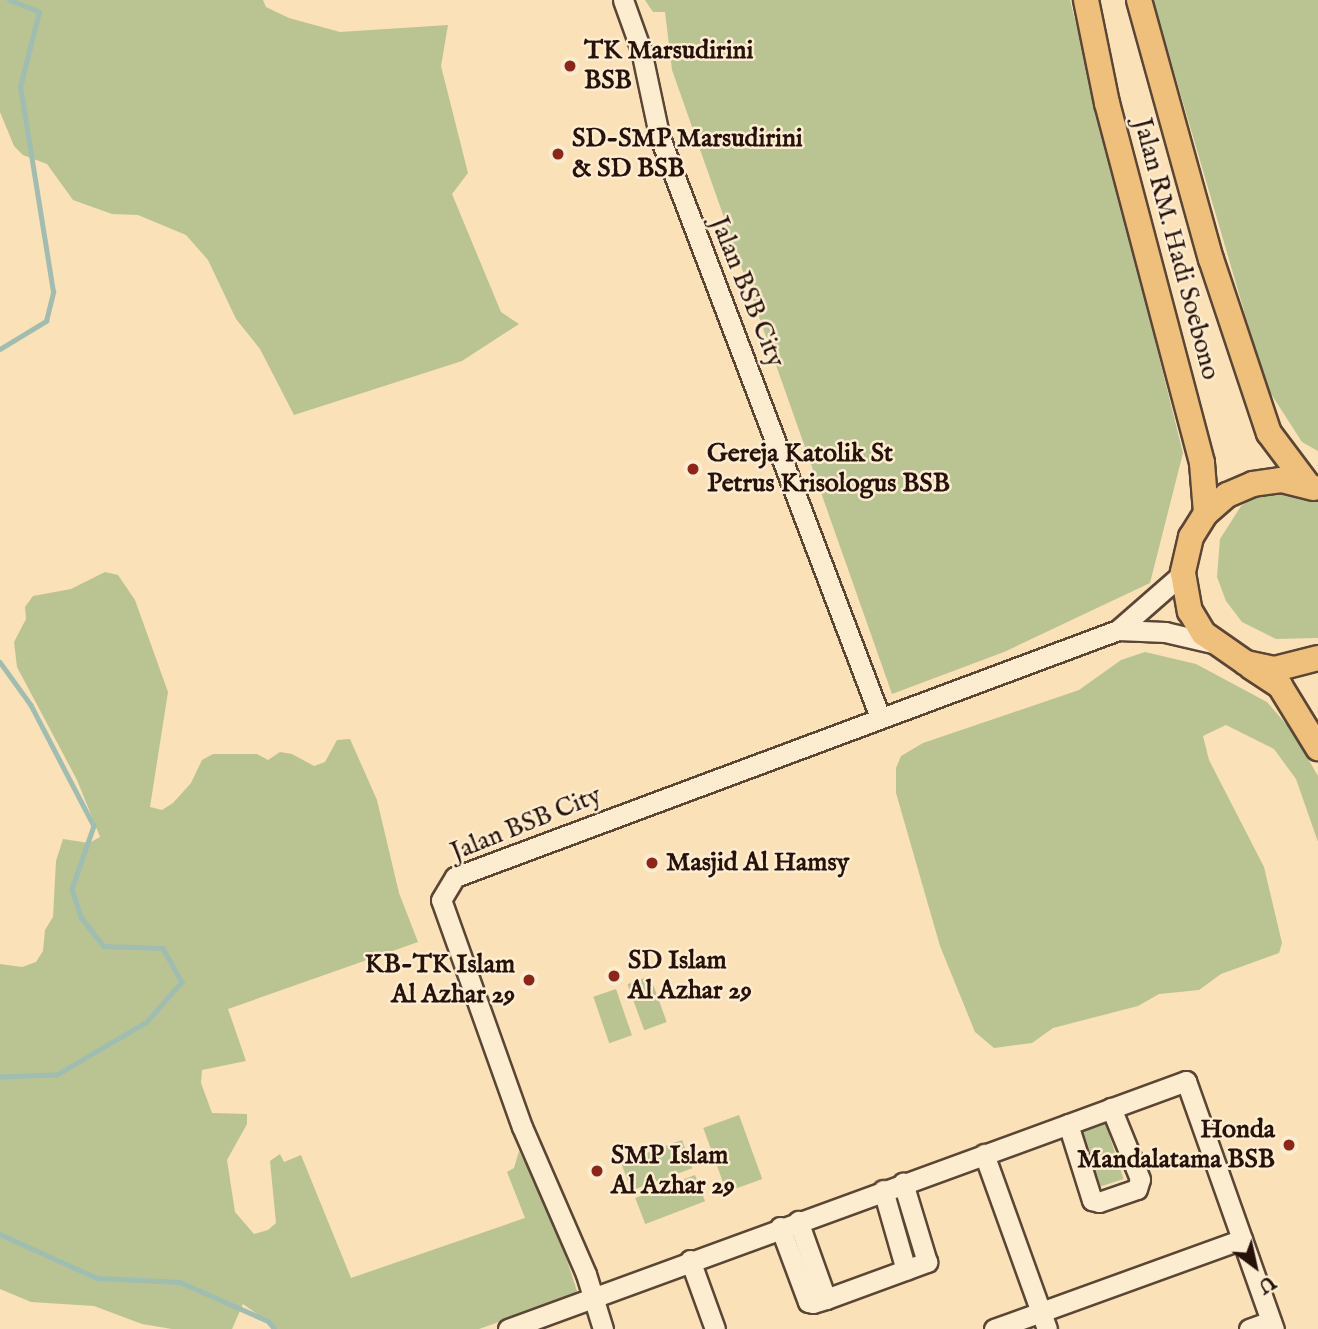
<!DOCTYPE html>
<html>
<head>
<meta charset="utf-8">
<style>
	body { margin:0 }
	#map { position:relative; width:1318px; height:1329px; overflow:hidden; background:#fbe1b7; font-family:"IM FELL English",serif }
	div>[style] { position:absolute }
	.green>* { inset:0; background:#b9c492; transform-origin:0 0 }
	.stream>* { height:4.5px; margin:-2.25px; padding:0 2.25px; transform-origin:2.25px; border-radius:2.25px; background:#9fbdb1 }
	.roads { filter:drop-shadow(2px 0 #5b4636) drop-shadow(-2px 0 #5b4636) drop-shadow(0 2px #5b4636) drop-shadow(0 -2px #5b4636) }
	.minor>* { height:19px; margin:-9.5px; padding:0 9.5px; transform-origin:9.5px; border-radius:9.5px; background:#fcecd0 }
	.major>* { height:24px; margin:-12px; padding:0 12px; transform-origin:12px; border-radius:12px; background:#eec07c }
	.dots>* { width:19px; height:19px; translate:-50% -50%; box-sizing:border-box; border:4px solid #fcecd0; border-radius:50% }
	span { translate:-50% -50%; white-space:nowrap; text-align:center; line-height:1.15; -webkit-text-stroke:5px #fcecd0; paint-order:stroke }
	.poi-label { font-size:26px; color:#26120b; font-weight:700 }
	.left { translate:0 -50%; text-align:left }
	.right { translate:-100% -50%; text-align:right }
	.street-label { font-size:26px; color:#26120b }
	.north { position:absolute; left:1220px; top:1231px; width:70px; height:70px; -webkit-text-stroke:5px #fcecd0; paint-order:stroke; rotate:147deg; font-size:19px; font-weight:700; line-height:28px; text-align:center; color:#26120b }
	.north::after { content:''; display:block; margin:auto; width:24px; height:32px; background:#26120b; clip-path:polygon(50% 0,100% 100%,50% 72%,0 100%) }
</style>
</head>
<body>
<div id="map">
	<div class="green">
		<div style="clip-path:polygon(0 0,263px 0,266px 7px,289px 18px,340px 32px,448px 25px,441px 66px,468px 173px,452px 194px,501px 312px,519px 324px,462px 361px,294px 415px,260px 349px,236px 319px,208px 260px,186px 235px,138px 215px,112px 214px,73px 200px,47px 164px,23px 155px,14px 146px,0 112px)"></div>
		<div style="clip-path:polygon(645px 0,1070px 0,1183px 453px,1150px 583px,1004px 652px,892px 694px,672px 70px,665px 12px,653px 12px)"></div>
		<div style="clip-path:polygon(1153px 0,1318px 0,1318px 451px,1302px 442px,1266px 386px)"></div>
		<div style="clip-path:polygon(1318px 488px,1318px 638px,1276px 639px,1242px 622px,1226px 601px,1217px 577px,1220px 539px,1241px 506px,1263px 492px)"></div>
		<div style="clip-path:polygon(105px 572px,118px 575px,135px 600px,168px 692px,150px 807px,162px 810px,173px 803px,191px 783px,202px 760px,213px 754px,257px 754px,268px 760px,280px 752px,292px 754px,314px 766px,325px 762px,337px 740px,350px 739px,377px 800px,399px 893px,418px 942px,228px 1009px,246px 1061px,202px 1070px,201px 1083px,212px 1113px,247px 1114px,247px 1124px,227px 1160px,235px 1212px,254px 1234px,268px 1230px,276px 1223px,270px 1161px,280px 1154px,284px 1162px,301px 1155px,351px 1278px,525px 1218px,507px 1172px,514px 1168px,519px 1151px,552px 1215px,578px 1294px,479px 1329px,278px 1329px,243px 1304px,232px 1329px,172px 1329px,142px 1324px,94px 1306px,31px 1302px,0 1289px,0 964px,22px 967px,36px 962px,43px 951px,45px 930px,53px 917px,56px 861px,63px 839px,89px 843px,100px 837px,77px 780px,17px 667px,14px 642px,26px 619px,25px 607px,33px 596px,71px 589px)"></div>
		<div style="clip-path:polygon(1145px 652px,1196px 664px,1267px 702px,1292px 731px,1318px 776px,1318px 842px,1296px 779px,1274px 749px,1226px 725px,1203px 736px,1209px 760px,1264px 867px,1282px 943px,1279px 953px,1221px 974px,1199px 990px,1159px 994px,1138px 1006px,1053px 1028px,1032px 1043px,994px 1048px,975px 1032px,940px 946px,896px 793px,896px 768px,901px 756px,923px 743px,1079px 690px,1121px 660px)"></div>
		<div style="left:650px;top:976px;width:49px;height:24px;rotate:70deg"></div>
		<div style="left:616px;top:989px;width:49px;height:24px;rotate:71deg"></div>
		<div style="left:739px;top:1115px;width:68px;height:38px;rotate:70deg"></div>
		<div style="left:1105px;top:1122px;width:60px;height:26px;rotate:72deg"></div>
		<div style="left:682px;top:1140px;width:30px;height:65px;rotate:70deg"></div>
		<div style="left:695px;top:1175px;width:28px;height:64px;rotate:69deg"></div>
	</div>
	<div class="stream">
		<div style="left:0;top:349px;width:54px;rotate:-31.3deg"></div>
		<div style="left:46px;top:321px;width:30px;rotate:-76deg"></div>
		<div style="left:53px;top:292px;width:208px;rotate:-99.1deg"></div>
		<div style="left:20px;top:87px;width:77px;rotate:-75.8deg"></div>
		<div style="left:39px;top:12px;width:32px;rotate:-158deg"></div>
		<div style="left:0;top:662px;width:53px;rotate:54.2deg"></div>
		<div style="left:31px;top:705px;width:136px;rotate:62.5deg"></div>
		<div style="left:94px;top:826px;width:67px;rotate:109.2deg"></div>
		<div style="left:72px;top:889px;width:29px;rotate:72deg"></div>
		<div style="left:81px;top:917px;width:37px;rotate:52deg"></div>
		<div style="left:104px;top:946px;width:59px;rotate:1.9deg"></div>
		<div style="left:163px;top:948px;width:39px;rotate:61deg"></div>
		<div style="left:182px;top:982px;width:53px;rotate:131.2deg"></div>
		<div style="left:147px;top:1022px;width:104px;rotate:149.5deg"></div>
		<div style="left:57px;top:1075px;width:57px;rotate:178deg"></div>
		<div style="left:0;top:1234px;width:107px;rotate:24.4deg"></div>
		<div style="left:97px;top:1278px;width:83px;rotate:2.8deg"></div>
		<div style="left:180px;top:1282px;width:96px;rotate:23.9deg"></div>
		<div style="left:268px;top:1321px;width:11px;rotate:49deg"></div>
	</div>
	<div class="roads">
		<div class="minor">
			<div style="left:623px;top:0;width:53px;rotate:70.2deg"></div>
			<div style="left:641px;top:50px;width:87px;rotate:78deg"></div>
			<div style="left:659px;top:135px;width:623px;rotate:69.21deg"></div>
			<div style="left:1118px;top:630px;width:86px;rotate:-41.2deg"></div>
			<div style="left:1068px;top:1124px;width:80px;rotate:72.5deg"></div>
			<div style="left:1092px;top:1200px;width:7px;rotate:16deg"></div>
			<div style="left:1099px;top:1202px;width:40px;rotate:-18.9deg"></div>
			<div style="left:1137px;top:1189px;width:10px;rotate:-73deg"></div>
			<div style="left:1140px;top:1179px;width:77px;rotate:-112.2deg"></div>
			<div style="left:984px;top:1154px;width:186px;rotate:70.2deg"></div>
			<div style="left:883px;top:1190px;width:83px;rotate:74deg"></div>
			<div style="left:780px;top:1227px;width:80px;rotate:69.5deg"></div>
			<div style="left:808px;top:1302px;width:5px;rotate:11deg"></div>
			<div style="left:813px;top:1303px;width:14px;rotate:-17deg"></div>
			<div style="left:826px;top:1299px;width:83px;rotate:-109.7deg"></div>
			<div style="left:690px;top:1260px;width:73px;rotate:70.1deg"></div>
			<div style="left:826px;top:1299px;width:108px;rotate:-20.1deg"></div>
			<div style="left:927px;top:1262px;width:83px;rotate:-106.9deg"></div>
			<div style="left:508px;top:1329px;width:722px;rotate:-20.09deg"></div>
			<div style="left:1186px;top:1081px;width:263px;rotate:70.5deg"></div>
			<div style="left:603px;top:1329px;width:58px;rotate:-107.2deg"></div>
			<div style="left:586px;top:1274px;width:160px;rotate:-113.5deg"></div>
			<div style="left:522px;top:1127px;width:241px;rotate:-109.6deg"></div>
			<div style="left:441px;top:900px;width:27px;rotate:-59deg"></div>
			<div style="left:455px;top:877px;width:708px;rotate:-20.43deg"></div>
			<div style="left:1118px;top:630px;width:47px;rotate:2.4deg"></div>
			<div style="left:1165px;top:632px;width:52px;rotate:13.2deg"></div>
			<div style="left:994px;top:1329px;width:264px;rotate:-19.9deg"></div>
			<div style="left:1249px;top:1329px;width:23px;rotate:-20deg"></div>
		</div>
		<div class="major">
			<div style="left:1086px;top:0;width:105px;rotate:78.5deg"></div>
			<div style="left:1107px;top:103px;width:372px;rotate:75.2deg"></div>
			<div style="left:1202px;top:463px;width:50px;rotate:85.4deg"></div>
			<div style="left:1139px;top:0;width:269px;rotate:74.5deg"></div>
			<div style="left:1211px;top:259px;width:183px;rotate:71.6deg"></div>
			<div style="left:1269px;top:433px;width:65px;rotate:53.1deg"></div>
			<div style="left:1314px;top:488px;width:34px;rotate:-166deg"></div>
			<div style="left:1281px;top:480px;width:28px;rotate:172deg"></div>
			<div style="left:1253px;top:484px;width:28px;rotate:157deg"></div>
			<div style="left:1227px;top:495px;width:28px;rotate:139deg"></div>
			<div style="left:1206px;top:513px;width:28px;rotate:122deg"></div>
			<div style="left:1191px;top:537px;width:37px;rotate:103deg"></div>
			<div style="left:1183px;top:573px;width:39px;rotate:80deg"></div>
			<div style="left:1190px;top:611px;width:26px;rotate:59deg"></div>
			<div style="left:1203px;top:633px;width:52px;rotate:34.9deg"></div>
			<div style="left:1246px;top:663px;width:30px;rotate:12deg"></div>
			<div style="left:1275px;top:669px;width:44px;rotate:-14.3deg"></div>
			<div style="left:1251px;top:667px;width:35px;rotate:33deg"></div>
			<div style="left:1280px;top:686px;width:73px;rotate:58.5deg"></div>
		</div>
	</div>
	<div class="dots">
		<div style="left:570px;top:66px;background:#8f2418"></div>
		<div style="left:558px;top:154px;background:#8f2418"></div>
		<div style="left:693px;top:469px;background:#8f2418"></div>
		<div style="left:652px;top:863px;background:#8f2418"></div>
		<div style="left:614px;top:976px;background:#8f2418"></div>
		<div style="left:529px;top:980px;background:#8f2418"></div>
		<div style="left:1289px;top:1145px;background:#8f2418"></div>
		<div style="left:597px;top:1171px;background:#8f2418"></div>
	</div>
	<div class="poi-label">
		<span class="left" style="left:584px;top:66px">TK Marsudirini<br>BSB</span>
		<span class="left" style="left:572px;top:154px">SD-SMP Marsudirini<br>&amp; SD BSB</span>
		<span class="left" style="left:707px;top:469px">Gereja Katolik St<br>Petrus Krisologus BSB</span>
		<span class="left" style="left:666px;top:863px">Masjid Al Hamsy</span>
		<span class="left" style="left:628px;top:976px">SD Islam<br>Al Azhar 29</span>
		<span class="right" style="left:515px;top:980px">KB-TK Islam<br>Al Azhar 29</span>
		<span class="right" style="left:1275px;top:1145px">Honda<br>Mandalatama BSB</span>
		<span class="left" style="left:611px;top:1171px">SMP Islam<br>Al Azhar 29</span>
	</div>
	<div class="street-label">
		<span style="left:1176px;top:249px;rotate:75deg">Jalan RM. Hadi Soebono</span>
		<span style="left:747px;top:292px;rotate:68deg">Jalan BSB City</span>
		<span style="left:526px;top:824px;rotate:-22deg">Jalan BSB City</span>
	</div>
	<div class="north">U</div>
</div>
</body>
</html>
